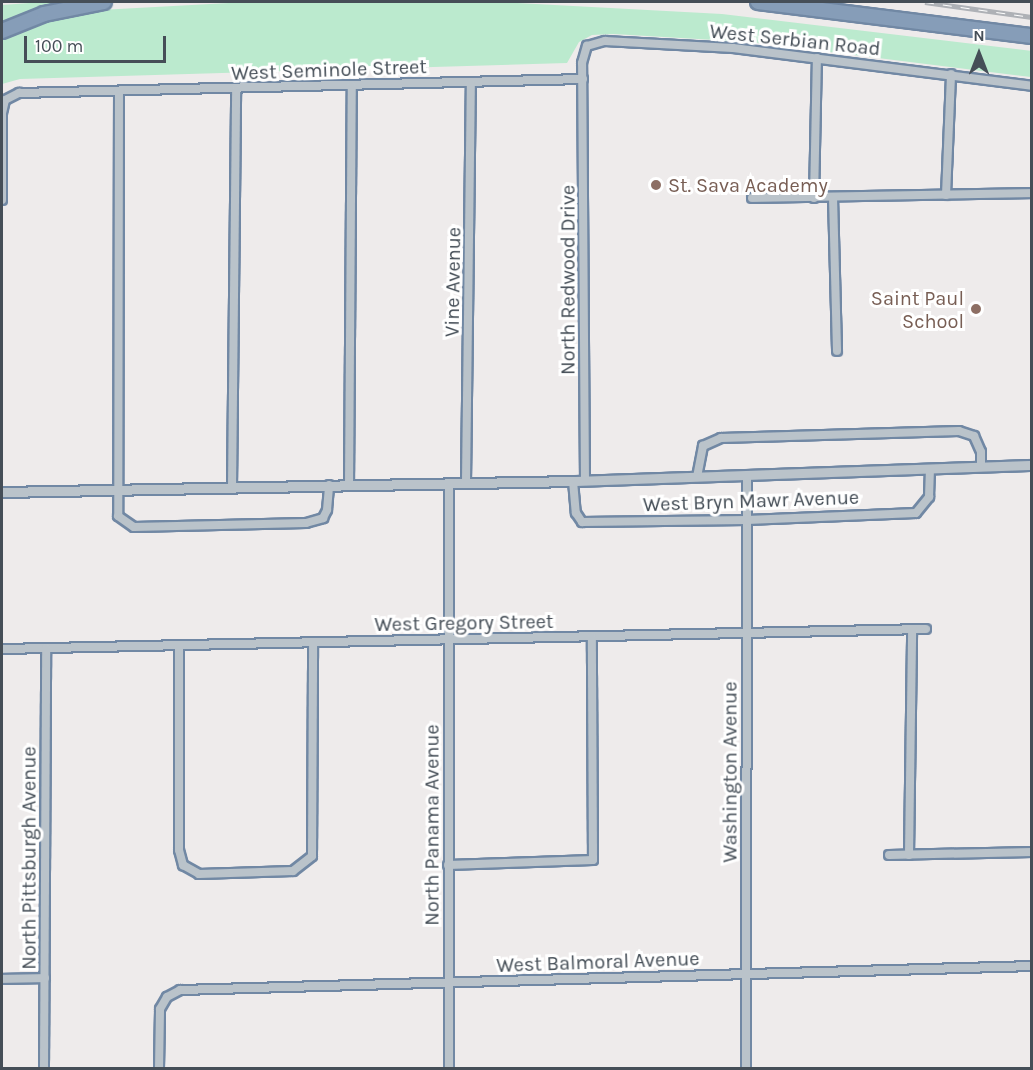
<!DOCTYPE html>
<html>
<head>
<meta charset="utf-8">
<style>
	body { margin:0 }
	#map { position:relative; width:1033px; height:1070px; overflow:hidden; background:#eeebeb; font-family:Karla,sans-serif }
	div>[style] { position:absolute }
	.green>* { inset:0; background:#bbeace }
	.roads { filter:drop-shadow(2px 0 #7188a4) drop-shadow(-2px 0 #7188a4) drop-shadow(0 2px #7188a4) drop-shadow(0 -2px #7188a4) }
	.minor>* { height:8px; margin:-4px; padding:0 4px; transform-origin:4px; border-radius:4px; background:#bac3ca }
	.tertiary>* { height:9px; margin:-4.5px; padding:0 4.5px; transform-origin:4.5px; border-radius:4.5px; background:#bac3ca }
	.motorway>* { height:14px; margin:-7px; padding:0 7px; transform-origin:7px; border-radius:7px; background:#869db8 }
	.rail>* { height:5px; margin-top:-2.5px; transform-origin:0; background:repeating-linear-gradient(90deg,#fff 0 9px,#aeb1b6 0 18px); box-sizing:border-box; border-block:2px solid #aeb1b6 }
	.dots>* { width:16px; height:16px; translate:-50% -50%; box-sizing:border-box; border:3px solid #fff; border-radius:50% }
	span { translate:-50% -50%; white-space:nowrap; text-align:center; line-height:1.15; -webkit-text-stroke:6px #fff; paint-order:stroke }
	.street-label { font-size:20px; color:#454e57 }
	.education-label { font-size:20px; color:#785e54 }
	.left { translate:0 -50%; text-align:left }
	.right { translate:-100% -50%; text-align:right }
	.frame { position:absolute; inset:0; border:3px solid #454e57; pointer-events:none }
	.north { position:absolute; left:949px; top:24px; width:60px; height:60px; -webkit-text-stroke:4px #fff; paint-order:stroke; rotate:0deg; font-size:16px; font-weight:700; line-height:24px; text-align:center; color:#454e57 }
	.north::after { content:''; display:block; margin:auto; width:21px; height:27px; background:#454e57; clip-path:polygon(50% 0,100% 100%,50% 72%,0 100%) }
	.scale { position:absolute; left:24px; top:36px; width:142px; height:27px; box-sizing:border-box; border:3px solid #454e57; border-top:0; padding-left:8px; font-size:18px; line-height:21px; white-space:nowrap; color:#454e57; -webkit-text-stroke:4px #fff; paint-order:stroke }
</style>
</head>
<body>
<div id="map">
	<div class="green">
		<div style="clip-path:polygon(43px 2px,67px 2px,2px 23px,2px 5px)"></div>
		<div style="clip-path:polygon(247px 2px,498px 2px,722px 14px,1032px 51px,1031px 77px,749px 42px,613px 34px,592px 35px,579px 42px,567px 63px,20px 79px,2px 84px,2px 40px,45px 22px,100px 10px)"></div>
	</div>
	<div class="roads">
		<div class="minor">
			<div style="left:119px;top:91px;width:425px;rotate:90.1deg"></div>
			<div style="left:118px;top:516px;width:19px;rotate:35deg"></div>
			<div style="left:134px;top:527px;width:172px;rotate:-1.3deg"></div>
			<div style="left:306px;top:523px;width:18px;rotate:-16deg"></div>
			<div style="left:323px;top:518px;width:9px;rotate:-63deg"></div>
			<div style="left:327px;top:510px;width:25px;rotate:-85deg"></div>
			<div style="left:946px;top:195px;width:121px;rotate:-87.6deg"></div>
			<div style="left:833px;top:197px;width:154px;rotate:88.5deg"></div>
			<div style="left:752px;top:198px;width:280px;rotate:-1deg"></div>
			<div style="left:814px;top:198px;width:140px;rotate:-88.8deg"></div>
			<div style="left:2px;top:200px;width:87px;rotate:-90deg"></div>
			<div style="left:2px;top:113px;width:13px;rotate:-77deg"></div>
			<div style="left:5px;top:100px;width:16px;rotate:-27deg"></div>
			<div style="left:19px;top:93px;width:564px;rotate:-1.42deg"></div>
			<div style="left:697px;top:477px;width:32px;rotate:-79deg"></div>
			<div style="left:703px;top:446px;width:20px;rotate:-24deg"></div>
			<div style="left:721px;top:438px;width:238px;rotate:-1.7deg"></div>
			<div style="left:959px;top:431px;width:16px;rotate:18deg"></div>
			<div style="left:974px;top:436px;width:17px;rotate:66deg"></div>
			<div style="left:981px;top:452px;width:15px;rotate:90deg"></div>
			<div style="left:573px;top:481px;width:32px;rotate:85deg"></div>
			<div style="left:576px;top:513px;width:11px;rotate:56deg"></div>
			<div style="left:582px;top:522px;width:165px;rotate:-0.7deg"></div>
			<div style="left:747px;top:520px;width:169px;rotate:-2.4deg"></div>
			<div style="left:916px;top:513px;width:21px;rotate:-51deg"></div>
			<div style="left:929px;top:497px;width:28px;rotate:-88deg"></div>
			<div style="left:585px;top:481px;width:418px;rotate:-90.4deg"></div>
			<div style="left:582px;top:63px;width:18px;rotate:-74deg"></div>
			<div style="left:587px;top:46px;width:19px;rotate:-16deg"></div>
			<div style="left:605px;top:41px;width:128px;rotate:3.1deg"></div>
			<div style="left:733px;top:48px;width:301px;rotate:7.2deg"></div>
			<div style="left:466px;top:482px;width:399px;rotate:-89.3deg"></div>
			<div style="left:449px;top:483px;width:585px;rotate:90deg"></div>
			<div style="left:349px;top:485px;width:399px;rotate:-89.6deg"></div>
			<div style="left:232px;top:487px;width:398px;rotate:-89.4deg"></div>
			<div style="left:179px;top:645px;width:205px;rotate:90deg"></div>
			<div style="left:179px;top:850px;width:16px;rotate:75deg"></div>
			<div style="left:183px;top:865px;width:18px;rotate:29deg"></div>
			<div style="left:199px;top:874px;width:94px;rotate:-1.8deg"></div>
			<div style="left:293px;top:871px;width:24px;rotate:-38deg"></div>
			<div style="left:312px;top:856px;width:213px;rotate:-89.7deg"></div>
			<div style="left:2px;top:649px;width:924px;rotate:-1.24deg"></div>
			<div style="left:889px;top:855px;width:143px;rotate:-1.2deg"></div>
			<div style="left:909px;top:855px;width:225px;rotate:-89.2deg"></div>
			<div style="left:448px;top:865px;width:145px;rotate:-2deg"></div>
			<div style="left:593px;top:860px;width:223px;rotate:-90.3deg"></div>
			<div style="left:2px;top:979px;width:43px;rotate:-1.3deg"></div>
			<div style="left:44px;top:1068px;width:420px;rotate:-89.7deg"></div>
			<div style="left:159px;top:1068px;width:59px;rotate:-89deg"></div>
			<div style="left:160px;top:1009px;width:14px;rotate:-60deg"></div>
			<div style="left:167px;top:997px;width:15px;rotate:-28deg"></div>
			<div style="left:180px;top:990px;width:852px;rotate:-1.61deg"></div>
			<div style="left:746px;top:1068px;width:592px;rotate:-89.9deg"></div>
		</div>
		<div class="tertiary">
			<div style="left:2px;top:492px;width:571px;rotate:-1.1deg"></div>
			<div style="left:573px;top:481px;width:459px;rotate:-2deg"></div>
		</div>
		<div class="motorway">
			<div style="left:758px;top:2px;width:276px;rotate:7.1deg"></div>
			<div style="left:2px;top:31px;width:45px;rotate:-22deg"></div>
			<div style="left:44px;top:14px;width:61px;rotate:-11.3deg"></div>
		</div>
	</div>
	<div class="rail">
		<div style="left:925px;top:2px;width:108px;rotate:8deg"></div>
	</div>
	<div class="dots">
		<div style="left:656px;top:185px;background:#8d6e63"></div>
		<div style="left:976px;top:309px;background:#8d6e63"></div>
	</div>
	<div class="street-label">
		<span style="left:795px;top:40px;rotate:6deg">West Serbian Road</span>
		<span style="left:329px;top:70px;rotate:-2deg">West Seminole Street</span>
		<span style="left:568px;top:280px;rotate:-90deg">North Redwood Drive</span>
		<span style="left:453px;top:282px;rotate:-89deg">Vine Avenue</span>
		<span style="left:751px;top:501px;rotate:-2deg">West Bryn Mawr Avenue</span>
		<span style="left:464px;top:623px;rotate:-1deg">West Gregory Street</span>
		<span style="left:730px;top:772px;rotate:-90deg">Washington Avenue</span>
		<span style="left:432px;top:825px;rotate:-90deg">North Panama Avenue</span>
		<span style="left:29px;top:858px;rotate:-90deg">North Pittsburgh Avenue</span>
		<span style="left:598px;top:962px;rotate:-2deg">West Balmoral Avenue</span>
	</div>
	<div class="education-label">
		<span class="left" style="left:668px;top:185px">St. Sava Academy</span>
		<span class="right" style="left:964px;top:310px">Saint Paul<br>School</span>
	</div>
	<div class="frame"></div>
	<div class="north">N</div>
	<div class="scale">100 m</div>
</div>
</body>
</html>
